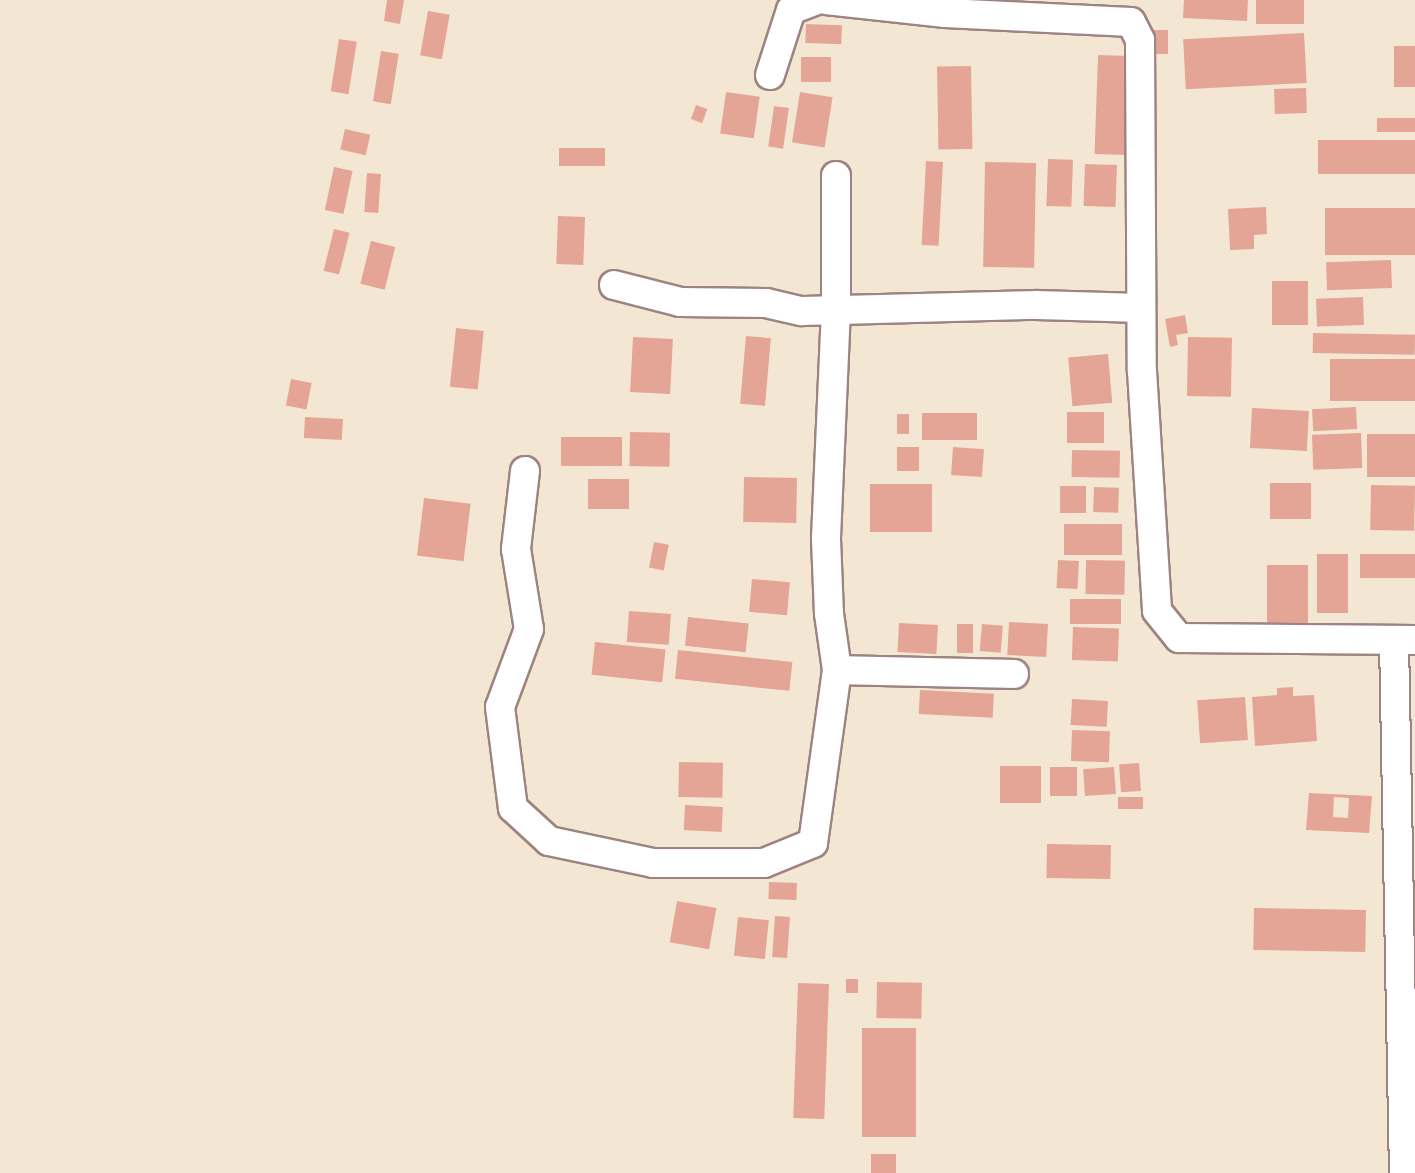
<!DOCTYPE html>
<html>
<head>
<meta charset="utf-8">
<style>
	body { margin:0 }
	#map { position:relative; width:1415px; height:1173px; overflow:hidden; background:#f3e7d4; font-family:"Gochi Hand",sans-serif }
	div>[style] { position:absolute }
	.building>* { inset:0; background:#e4a596; transform-origin:0 0 }
	.roads { filter:drop-shadow(2px 0 #9e8380) drop-shadow(-2px 0 #9e8380) drop-shadow(0 2px #9e8380) drop-shadow(0 -2px #9e8380) }
	.minor>* { height:28px; margin:-14px; padding:0 14px; transform-origin:14px; border-radius:14px; background:#fff }
	span { translate:-50% -50%; white-space:nowrap; text-align:center; line-height:1.15; -webkit-text-stroke:7px #f6f6f2; paint-order:stroke }
</style>
</head>
<body>
<div id="map">
	<div class="building">
		<div style="clip-path:polygon(387px 0,404px 0,400px 24px,384px 21px)"></div>
		<div style="clip-path:polygon(1184px 0,1248px 0,1247px 21px,1183px 18px)"></div>
		<div style="left:1256px;top:0;width:48px;height:24px"></div>
		<div style="left:428px;top:11px;width:22px;height:45px;rotate:10deg"></div>
		<div style="left:806px;top:24px;width:36px;height:19px;rotate:2deg"></div>
		<div style="left:1152px;top:30px;width:16px;height:24px"></div>
		<div style="left:1304px;top:33px;width:50px;height:121px;rotate:87deg"></div>
		<div style="left:339px;top:39px;width:18px;height:53px;rotate:9deg"></div>
		<div style="left:1394px;top:46px;width:21px;height:41px"></div>
		<div style="left:381px;top:51px;width:18px;height:51px;rotate:9deg"></div>
		<div style="left:1098px;top:55px;width:32px;height:99px;rotate:2deg"></div>
		<div style="left:801px;top:57px;width:30px;height:25px"></div>
		<div style="left:971px;top:66px;width:83px;height:34px;rotate:89deg"></div>
		<div style="left:1306px;top:88px;width:25px;height:32px;rotate:88deg"></div>
		<div style="left:726px;top:92px;width:34px;height:42px;rotate:8deg"></div>
		<div style="left:800px;top:92px;width:33px;height:51px;rotate:9deg"></div>
		<div style="left:696px;top:105px;width:12px;height:15px;rotate:20deg"></div>
		<div style="left:774px;top:106px;width:15px;height:41px;rotate:8deg"></div>
		<div style="left:1377px;top:118px;width:38px;height:14px"></div>
		<div style="left:345px;top:129px;width:26px;height:21px;rotate:13deg"></div>
		<div style="left:1415px;top:140px;width:34px;height:97px;rotate:90deg"></div>
		<div style="left:559px;top:148px;width:46px;height:18px"></div>
		<div style="left:1048px;top:159px;width:25px;height:47px;rotate:2deg"></div>
		<div style="left:926px;top:161px;width:17px;height:84px;rotate:3deg"></div>
		<div style="left:985px;top:162px;width:51px;height:105px;rotate:1deg"></div>
		<div style="left:1085px;top:164px;width:32px;height:42px;rotate:2deg"></div>
		<div style="left:334px;top:167px;width:19px;height:44px;rotate:12deg"></div>
		<div style="left:367px;top:173px;width:14px;height:39px;rotate:4deg"></div>
		<div style="clip-path:polygon(1266px 207px,1267px 234px,1254px 235px,1254px 249px,1230px 250px,1228px 209px)"></div>
		<div style="left:1325px;top:208px;width:90px;height:47px"></div>
		<div style="left:558px;top:216px;width:27px;height:48px;rotate:2deg"></div>
		<div style="left:334px;top:229px;width:16px;height:43px;rotate:14deg"></div>
		<div style="left:371px;top:241px;width:25px;height:44px;rotate:14deg"></div>
		<div style="left:1391px;top:260px;width:28px;height:65px;rotate:88deg"></div>
		<div style="left:1308px;top:281px;width:44px;height:36px;rotate:90deg"></div>
		<div style="left:1363px;top:297px;width:28px;height:47px;rotate:88deg"></div>
		<div style="clip-path:polygon(1185px 315px,1188px 333px,1176px 335px,1178px 345px,1170px 347px,1165px 319px)"></div>
		<div style="left:456px;top:328px;width:28px;height:59px;rotate:6deg"></div>
		<div style="left:1313px;top:333px;width:102px;height:20px;rotate:1deg"></div>
		<div style="left:746px;top:336px;width:25px;height:68px;rotate:5deg"></div>
		<div style="left:633px;top:337px;width:40px;height:55px;rotate:3deg"></div>
		<div style="left:1188px;top:337px;width:44px;height:59px;rotate:1deg"></div>
		<div style="left:1108px;top:354px;width:49px;height:40px;rotate:85deg"></div>
		<div style="left:1330px;top:359px;width:85px;height:42px"></div>
		<div style="left:291px;top:379px;width:21px;height:27px;rotate:11deg"></div>
		<div style="left:1356px;top:407px;width:22px;height:44px;rotate:87deg"></div>
		<div style="left:1252px;top:408px;width:57px;height:40px;rotate:3deg"></div>
		<div style="left:1067px;top:412px;width:37px;height:31px"></div>
		<div style="left:922px;top:413px;width:55px;height:27px"></div>
		<div style="left:897px;top:414px;width:12px;height:20px"></div>
		<div style="left:305px;top:417px;width:38px;height:21px;rotate:3deg"></div>
		<div style="left:630px;top:432px;width:40px;height:34px;rotate:1deg"></div>
		<div style="left:1361px;top:433px;width:35px;height:49px;rotate:88deg"></div>
		<div style="left:1367px;top:434px;width:48px;height:43px"></div>
		<div style="left:561px;top:437px;width:61px;height:29px"></div>
		<div style="left:897px;top:447px;width:22px;height:24px"></div>
		<div style="left:953px;top:447px;width:31px;height:28px;rotate:4deg"></div>
		<div style="left:1072px;top:450px;width:48px;height:27px;rotate:1deg"></div>
		<div style="left:744px;top:477px;width:53px;height:45px;rotate:1deg"></div>
		<div style="left:629px;top:479px;width:30px;height:41px;rotate:90deg"></div>
		<div style="left:1270px;top:483px;width:41px;height:36px"></div>
		<div style="left:932px;top:484px;width:48px;height:62px;rotate:90deg"></div>
		<div style="left:1371px;top:485px;width:44px;height:45px;rotate:1deg"></div>
		<div style="left:1060px;top:486px;width:26px;height:27px"></div>
		<div style="left:1094px;top:487px;width:25px;height:25px;rotate:2deg"></div>
		<div style="left:424px;top:498px;width:47px;height:58px;rotate:7deg"></div>
		<div style="left:1064px;top:524px;width:58px;height:31px"></div>
		<div style="left:654px;top:542px;width:15px;height:26px;rotate:11deg"></div>
		<div style="left:1348px;top:554px;width:59px;height:31px;rotate:90deg"></div>
		<div style="left:1415px;top:554px;width:24px;height:55px;rotate:90deg"></div>
		<div style="left:1058px;top:560px;width:21px;height:28px;rotate:3deg"></div>
		<div style="left:1086px;top:560px;width:39px;height:34px;rotate:1deg"></div>
		<div style="left:1267px;top:565px;width:41px;height:68px"></div>
		<div style="left:752px;top:579px;width:38px;height:33px;rotate:5deg"></div>
		<div style="left:1070px;top:599px;width:51px;height:25px"></div>
		<div style="left:629px;top:611px;width:42px;height:31px;rotate:4deg"></div>
		<div style="left:688px;top:617px;width:61px;height:29px;rotate:6deg"></div>
		<div style="left:1009px;top:622px;width:39px;height:33px;rotate:3deg"></div>
		<div style="left:899px;top:623px;width:39px;height:29px;rotate:3deg"></div>
		<div style="left:957px;top:624px;width:16px;height:29px"></div>
		<div style="left:982px;top:624px;width:21px;height:27px;rotate:5deg"></div>
		<div style="left:1073px;top:627px;width:46px;height:33px;rotate:2deg"></div>
		<div style="left:595px;top:642px;width:71px;height:33px;rotate:6deg"></div>
		<div style="left:678px;top:650px;width:115px;height:29px;rotate:6deg"></div>
		<div style="clip-path:polygon(1293px 687px,1293px 696px,1314px 695px,1317px 741px,1255px 746px,1252px 697px,1277px 695px,1277px 688px)"></div>
		<div style="left:920px;top:690px;width:74px;height:24px;rotate:3deg"></div>
		<div style="left:1245px;top:697px;width:43px;height:48px;rotate:86deg"></div>
		<div style="left:1072px;top:699px;width:36px;height:26px;rotate:3deg"></div>
		<div style="left:1072px;top:730px;width:38px;height:31px;rotate:2deg"></div>
		<div style="left:679px;top:762px;width:44px;height:35px;rotate:1deg"></div>
		<div style="left:1139px;top:763px;width:28px;height:20px;rotate:86deg"></div>
		<div style="left:1000px;top:766px;width:41px;height:37px"></div>
		<div style="left:1050px;top:767px;width:27px;height:29px"></div>
		<div style="left:1114px;top:767px;width:27px;height:31px;rotate:86deg"></div>
		<div style="clip-path:polygon(evenodd,1309px 793px,1372px 796px,1369px 833px,1306px 830px,1309px 793px,1334px 797px,1349px 798px,1348px 818px,1333px 817px,1334px 797px)"></div>
		<div style="left:1143px;top:797px;width:12px;height:25px;rotate:90deg"></div>
		<div style="left:685px;top:805px;width:38px;height:25px;rotate:3deg"></div>
		<div style="left:1047px;top:844px;width:64px;height:34px;rotate:1deg"></div>
		<div style="left:769px;top:882px;width:28px;height:17px;rotate:2deg"></div>
		<div style="left:677px;top:901px;width:40px;height:42px;rotate:10deg"></div>
		<div style="left:1254px;top:908px;width:112px;height:42px;rotate:1deg"></div>
		<div style="left:775px;top:916px;width:15px;height:41px;rotate:4deg"></div>
		<div style="left:738px;top:917px;width:31px;height:39px;rotate:6deg"></div>
		<div style="left:846px;top:979px;width:12px;height:14px"></div>
		<div style="left:877px;top:982px;width:45px;height:36px;rotate:1deg"></div>
		<div style="left:798px;top:983px;width:31px;height:135px;rotate:2deg"></div>
		<div style="left:862px;top:1028px;width:54px;height:109px"></div>
		<div style="left:871px;top:1154px;width:25px;height:19px"></div>
	</div>
	<div class="roads">
		<div class="minor">
			<div style="left:826px;top:0;width:120px;rotate:6.2deg"></div>
			<div style="left:945px;top:13px;width:186px;rotate:2.8deg"></div>
			<div style="left:1131px;top:22px;width:20px;rotate:63deg"></div>
			<div style="left:1140px;top:40px;width:331px;rotate:89.7deg"></div>
			<div style="left:1142px;top:371px;width:240px;rotate:86.4deg"></div>
			<div style="left:1157px;top:611px;width:35px;rotate:51deg"></div>
			<div style="left:1179px;top:638px;width:236px;rotate:0.5deg"></div>
			<div style="left:770px;top:75px;width:68px;rotate:-72.1deg"></div>
			<div style="left:791px;top:10px;width:28px;rotate:-21deg"></div>
			<div style="left:614px;top:285px;width:68px;rotate:14.4deg"></div>
			<div style="left:680px;top:302px;width:86px;rotate:0.7deg"></div>
			<div style="left:766px;top:303px;width:37px;rotate:13deg"></div>
			<div style="left:802px;top:311px;width:234px;rotate:-1.5deg"></div>
			<div style="left:1036px;top:305px;width:105px;rotate:1.6deg"></div>
			<div style="left:525px;top:471px;width:79px;rotate:96.6deg"></div>
			<div style="left:516px;top:549px;width:81px;rotate:80.8deg"></div>
			<div style="left:529px;top:629px;width:83px;rotate:110.4deg"></div>
			<div style="left:500px;top:707px;width:102px;rotate:82.7deg"></div>
			<div style="left:513px;top:808px;width:49px;rotate:42.5deg"></div>
			<div style="left:549px;top:841px;width:106px;rotate:11.9deg"></div>
			<div style="left:653px;top:863px;width:111px"></div>
			<div style="left:764px;top:863px;width:53px;rotate:-22.2deg"></div>
			<div style="left:813px;top:843px;width:175px;rotate:-82.1deg"></div>
			<div style="left:837px;top:670px;width:57px;rotate:-98.1deg"></div>
			<div style="left:829px;top:614px;width:76px;rotate:-92.3deg"></div>
			<div style="left:826px;top:538px;width:226px;rotate:-87.5deg"></div>
			<div style="left:836px;top:312px;width:136px;rotate:-90deg"></div>
			<div style="left:1394px;top:640px;width:533px;rotate:88.93deg"></div>
			<div style="left:837px;top:670px;width:177px;rotate:1.3deg"></div>
		</div>
	</div>
</div>
</body>
</html>
